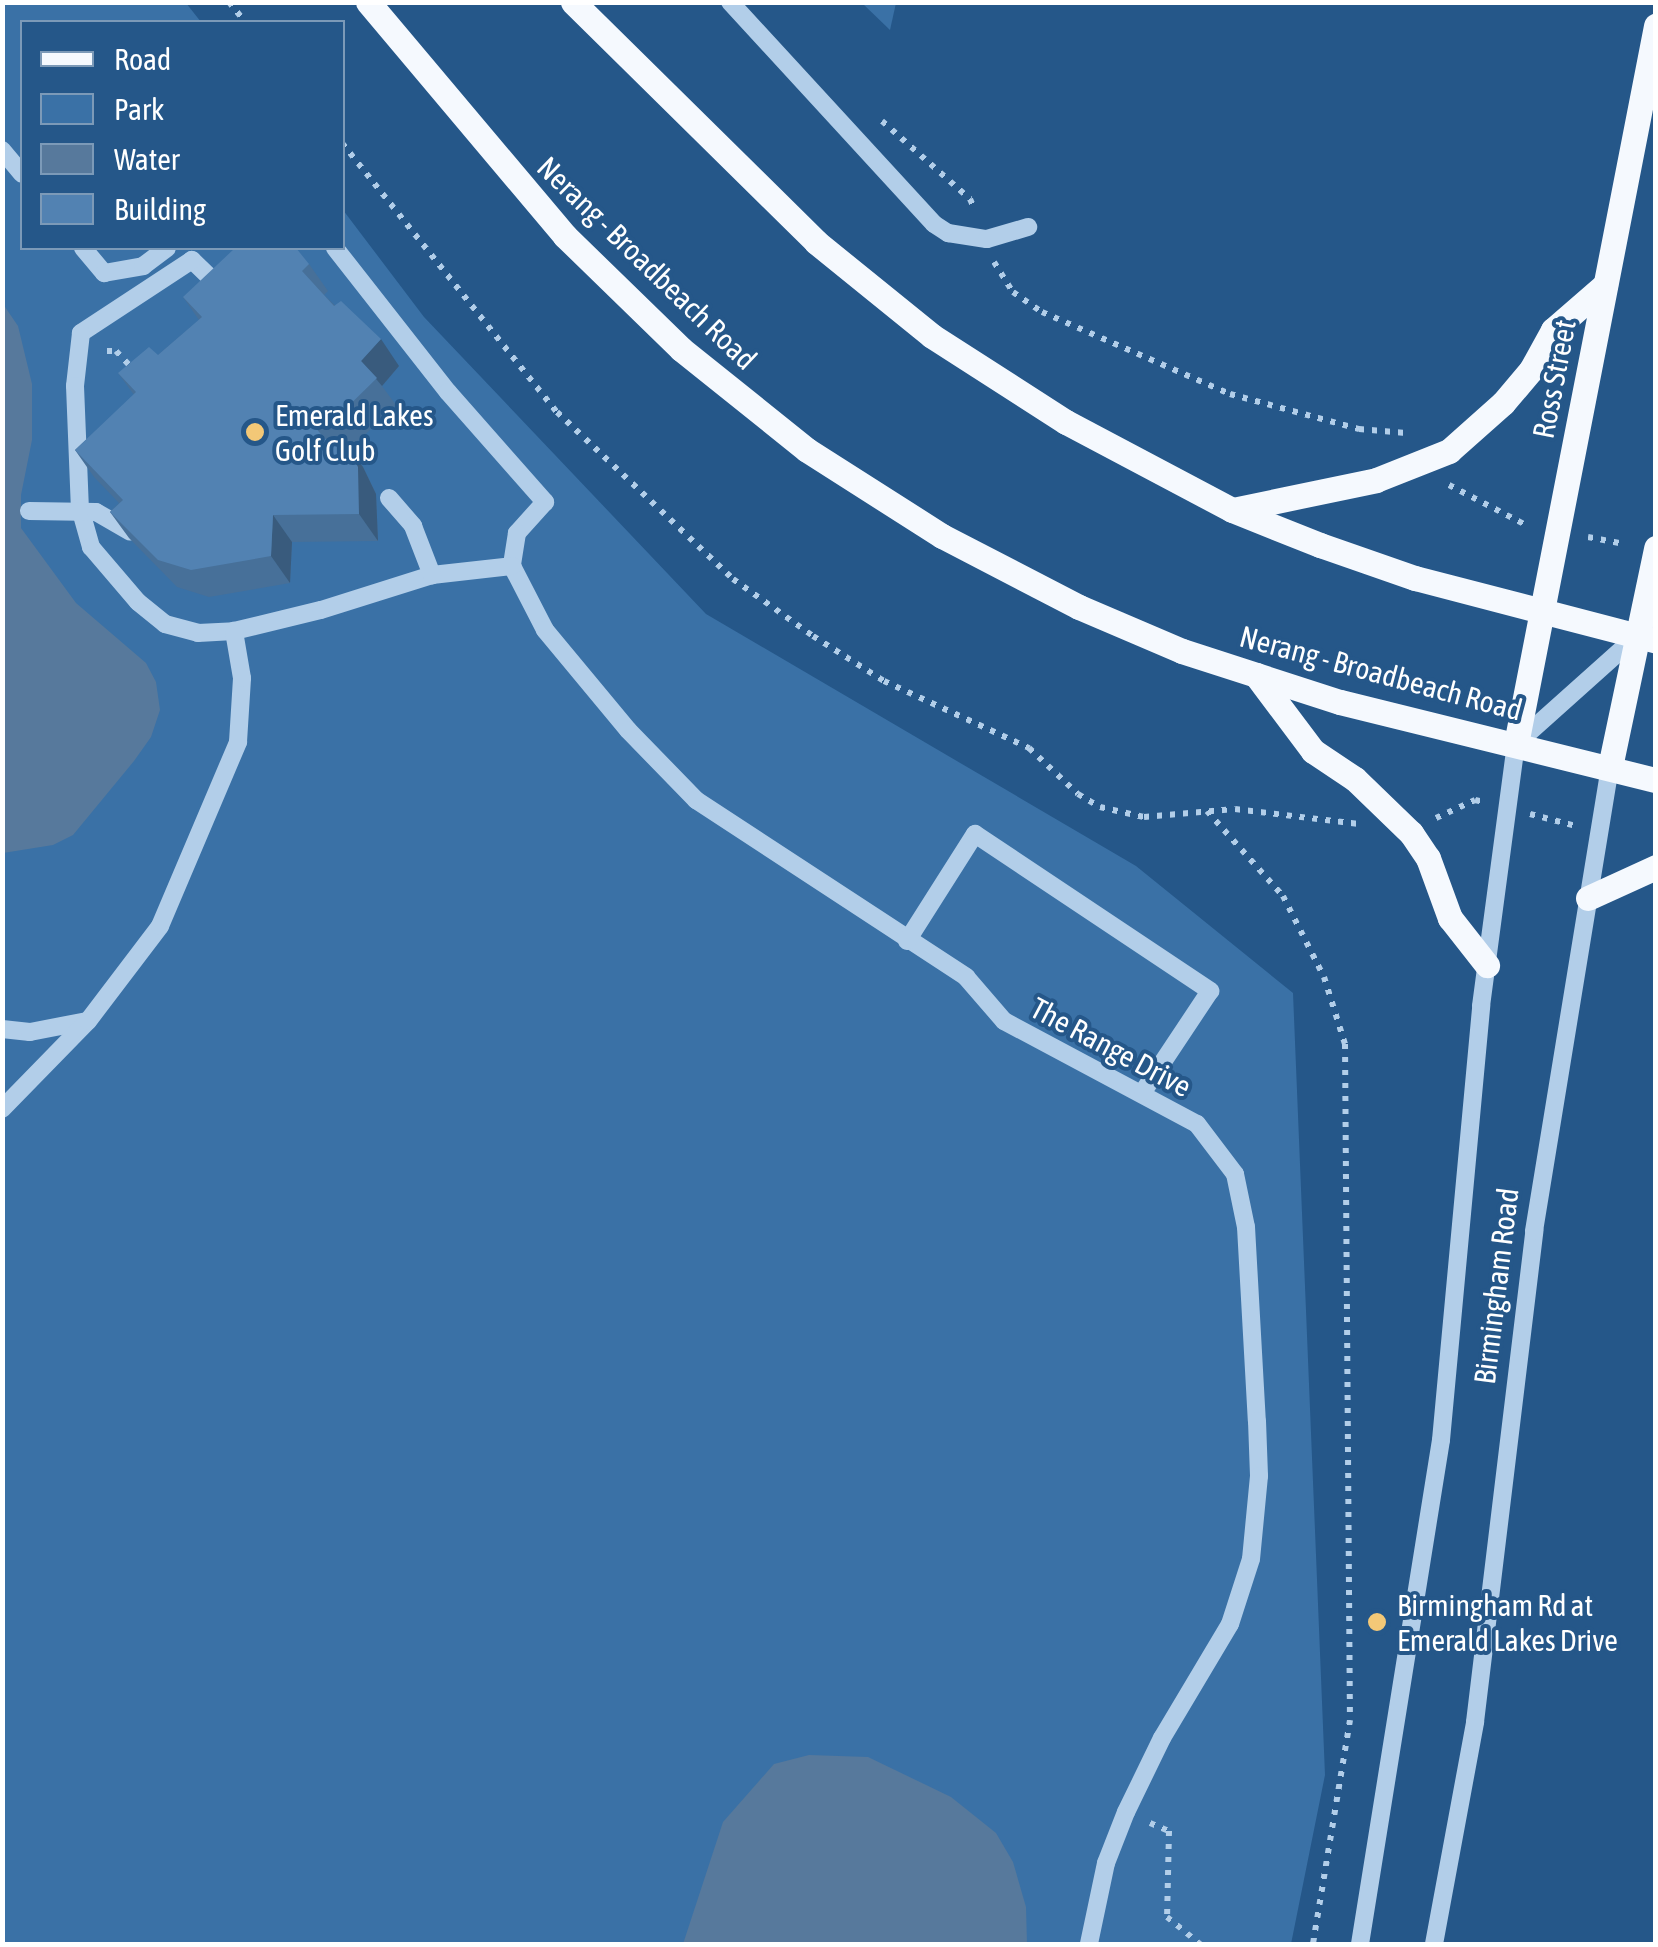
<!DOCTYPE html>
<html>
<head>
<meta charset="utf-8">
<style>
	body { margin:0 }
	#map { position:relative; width:1658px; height:1947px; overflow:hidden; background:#255789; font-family:"Asap Condensed",sans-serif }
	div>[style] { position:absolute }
	.green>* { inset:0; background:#3a71a6 }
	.water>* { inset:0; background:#57799c }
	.path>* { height:6px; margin-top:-3px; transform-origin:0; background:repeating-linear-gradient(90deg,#b2cee9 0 5px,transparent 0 13px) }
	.minor>* { height:18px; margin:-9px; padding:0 9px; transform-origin:9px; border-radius:9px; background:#b2cee9 }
	.major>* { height:25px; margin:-12.5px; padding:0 12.5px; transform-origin:12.5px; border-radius:12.5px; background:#f5f9fe }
	.wall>* { inset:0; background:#477099 }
	.shaded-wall>* { inset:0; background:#395b7d }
	.building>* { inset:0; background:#5282b2 }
	.dots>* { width:28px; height:28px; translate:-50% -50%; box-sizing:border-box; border:5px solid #255789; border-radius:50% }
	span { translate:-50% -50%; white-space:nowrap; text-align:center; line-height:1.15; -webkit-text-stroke:8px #255789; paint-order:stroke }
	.street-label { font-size:30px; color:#fff }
	.poi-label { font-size:30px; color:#fff }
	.left { translate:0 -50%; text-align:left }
	.frame { position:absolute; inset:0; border:5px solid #fff; pointer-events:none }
	.legend { position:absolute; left:20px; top:20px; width:325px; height:230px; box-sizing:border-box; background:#255789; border:2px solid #7c9ab8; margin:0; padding:12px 18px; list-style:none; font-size:30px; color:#fff }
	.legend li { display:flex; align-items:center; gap:20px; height:50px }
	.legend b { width:50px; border:2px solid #7c9ab8 }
</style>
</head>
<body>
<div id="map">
	<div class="green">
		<div style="clip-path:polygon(3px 3px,186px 3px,201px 22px,22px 22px,22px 248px,342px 248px,343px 210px,424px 317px,706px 614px,1136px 866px,1293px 993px,1325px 1775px,1291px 1944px,3px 1944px)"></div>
		<div style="clip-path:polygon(862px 3px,896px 3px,890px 30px)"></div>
	</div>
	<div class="water">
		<div style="clip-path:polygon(3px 304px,18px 326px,32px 384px,32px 440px,21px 495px,21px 528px,76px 603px,146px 663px,156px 682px,160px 710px,151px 737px,134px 761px,73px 835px,53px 845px,3px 853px)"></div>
		<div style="clip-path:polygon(809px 1755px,868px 1757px,951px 1797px,996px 1833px,1013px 1862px,1026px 1907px,1027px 1944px,683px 1944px,723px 1822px,774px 1764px)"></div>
	</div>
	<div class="path">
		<div style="left:229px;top:2px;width:26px;rotate:51deg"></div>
		<div style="left:882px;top:121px;width:118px;rotate:41.6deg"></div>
		<div style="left:970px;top:199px;width:10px;rotate:66deg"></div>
		<div style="left:342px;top:143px;width:344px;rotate:51.4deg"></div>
		<div style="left:557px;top:412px;width:243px;rotate:43.5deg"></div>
		<div style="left:733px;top:579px;width:98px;rotate:35.5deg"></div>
		<div style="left:813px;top:636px;width:84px;rotate:32.4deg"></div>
		<div style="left:884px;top:681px;width:160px;rotate:24.8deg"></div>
		<div style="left:1029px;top:748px;width:67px;rotate:43.2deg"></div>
		<div style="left:1078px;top:794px;width:26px;rotate:31deg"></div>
		<div style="left:1100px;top:807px;width:45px;rotate:12.8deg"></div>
		<div style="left:1144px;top:817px;width:91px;rotate:-5deg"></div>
		<div style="left:1235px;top:809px;width:125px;rotate:6.9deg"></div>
		<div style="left:994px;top:262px;width:36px;rotate:58deg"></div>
		<div style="left:1013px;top:292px;width:35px;rotate:35deg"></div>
		<div style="left:1042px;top:312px;width:205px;rotate:23.6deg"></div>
		<div style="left:1230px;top:394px;width:134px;rotate:15.2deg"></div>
		<div style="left:1359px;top:429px;width:47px;rotate:4.9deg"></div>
		<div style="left:107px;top:351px;width:9px"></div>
		<div style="left:116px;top:351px;width:23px;rotate:47deg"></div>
		<div style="left:1449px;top:485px;width:87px;rotate:27.5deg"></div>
		<div style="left:1588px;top:537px;width:37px;rotate:11deg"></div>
		<div style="left:1207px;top:811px;width:114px;rotate:48.2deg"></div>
		<div style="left:1283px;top:896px;width:91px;rotate:63.2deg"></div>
		<div style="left:1324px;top:977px;width:70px;rotate:72.6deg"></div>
		<div style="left:1345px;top:1044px;width:676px;rotate:89.58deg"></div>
		<div style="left:1350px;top:1720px;width:227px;rotate:99.4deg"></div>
		<div style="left:1530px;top:814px;width:48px;rotate:14.6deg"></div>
		<div style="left:1436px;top:818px;width:43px;rotate:-24.8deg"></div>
		<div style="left:1475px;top:800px;width:9px;rotate:13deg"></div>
		<div style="left:1150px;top:1823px;width:21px;rotate:23deg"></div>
		<div style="left:1169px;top:1831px;width:86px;rotate:91.3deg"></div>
		<div style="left:1167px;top:1917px;width:43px;rotate:39.3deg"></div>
	</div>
	<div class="minor">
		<div style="left:730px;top:2px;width:301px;rotate:47.4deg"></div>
		<div style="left:934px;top:224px;width:17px;rotate:33deg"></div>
		<div style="left:948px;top:233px;width:39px;rotate:9deg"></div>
		<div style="left:987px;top:239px;width:43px;rotate:-16.3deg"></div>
		<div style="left:2px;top:150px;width:31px;rotate:50deg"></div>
		<div style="left:83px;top:248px;width:33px;rotate:50deg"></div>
		<div style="left:104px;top:273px;width:40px;rotate:-10deg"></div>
		<div style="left:143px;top:266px;width:30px;rotate:-37deg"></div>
		<div style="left:335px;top:248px;width:183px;rotate:51.9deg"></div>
		<div style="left:448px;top:392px;width:147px;rotate:48.6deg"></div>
		<div style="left:545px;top:502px;width:42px;rotate:132.1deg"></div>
		<div style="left:517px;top:533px;width:33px;rotate:99deg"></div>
		<div style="left:512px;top:566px;width:72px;rotate:62.7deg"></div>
		<div style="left:545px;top:630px;width:130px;rotate:50.3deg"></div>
		<div style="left:628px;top:730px;width:98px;rotate:45.8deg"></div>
		<div style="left:696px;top:800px;width:323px;rotate:33.2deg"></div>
		<div style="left:966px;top:977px;width:58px;rotate:49.2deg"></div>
		<div style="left:1004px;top:1021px;width:219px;rotate:28.1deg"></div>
		<div style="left:1197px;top:1124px;width:63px;rotate:52.8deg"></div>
		<div style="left:1235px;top:1174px;width:54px;rotate:78.3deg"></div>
		<div style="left:1246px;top:1227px;width:194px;rotate:86.8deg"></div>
		<div style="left:1257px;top:1421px;width:55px;rotate:87.9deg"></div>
		<div style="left:1259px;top:1476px;width:83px;rotate:95.5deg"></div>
		<div style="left:1251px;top:1559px;width:68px;rotate:107.9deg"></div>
		<div style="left:1230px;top:1624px;width:133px;rotate:120.8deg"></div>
		<div style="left:1162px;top:1738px;width:82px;rotate:115.9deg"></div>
		<div style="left:1126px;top:1812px;width:55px;rotate:111.4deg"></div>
		<div style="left:1106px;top:1863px;width:83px;rotate:101.9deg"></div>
		<div style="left:222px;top:289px;width:42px;rotate:-136deg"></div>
		<div style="left:192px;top:260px;width:133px;rotate:146.7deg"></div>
		<div style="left:81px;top:333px;width:53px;rotate:96.5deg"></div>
		<div style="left:75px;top:386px;width:122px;rotate:87.7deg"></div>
		<div style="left:80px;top:508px;width:41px;rotate:74.2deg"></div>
		<div style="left:91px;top:547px;width:72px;rotate:49.5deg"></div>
		<div style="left:138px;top:602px;width:35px;rotate:39deg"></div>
		<div style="left:165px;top:624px;width:34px;rotate:15deg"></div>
		<div style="left:198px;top:633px;width:36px;rotate:-3deg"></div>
		<div style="left:234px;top:631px;width:89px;rotate:-13.6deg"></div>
		<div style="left:321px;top:610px;width:116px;rotate:-17.5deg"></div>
		<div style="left:432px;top:575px;width:81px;rotate:-6.4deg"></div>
		<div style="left:389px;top:498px;width:37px;rotate:49deg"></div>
		<div style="left:413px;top:526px;width:53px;rotate:68.8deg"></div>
		<div style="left:29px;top:511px;width:67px;rotate:0.9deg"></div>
		<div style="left:96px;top:512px;width:39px;rotate:30deg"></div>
		<div style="left:907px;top:941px;width:127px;rotate:-57.6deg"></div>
		<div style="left:975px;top:834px;width:283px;rotate:33.7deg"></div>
		<div style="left:1210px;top:991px;width:121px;rotate:123.6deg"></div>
		<div style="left:2px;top:1029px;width:28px;rotate:6deg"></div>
		<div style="left:30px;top:1032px;width:58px;rotate:-10.9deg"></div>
		<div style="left:2px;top:1109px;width:123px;rotate:-45.7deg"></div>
		<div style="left:88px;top:1021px;width:119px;rotate:-52.8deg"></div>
		<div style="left:160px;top:926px;width:200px;rotate:-67deg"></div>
		<div style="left:238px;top:742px;width:64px;rotate:-86.4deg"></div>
		<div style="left:242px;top:678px;width:48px;rotate:-99.7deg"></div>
		<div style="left:1360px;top:1944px;width:510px;rotate:-80.87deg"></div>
		<div style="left:1441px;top:1440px;width:436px;rotate:-84.7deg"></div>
		<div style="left:1481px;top:1006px;width:264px;rotate:-82.4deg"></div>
		<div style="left:1516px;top:744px;width:188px;rotate:-41.8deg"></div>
		<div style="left:1434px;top:1944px;width:226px;rotate:-79.5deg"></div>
		<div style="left:1475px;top:1722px;width:495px;rotate:-83.1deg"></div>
		<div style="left:1534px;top:1231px;width:470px;rotate:-80.7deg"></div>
	</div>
	<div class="major">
		<div style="left:368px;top:2px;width:306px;rotate:49.9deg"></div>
		<div style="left:565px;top:236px;width:162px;rotate:44.2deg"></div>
		<div style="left:681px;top:349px;width:161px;rotate:38.7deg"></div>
		<div style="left:807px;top:450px;width:160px;rotate:32.5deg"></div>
		<div style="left:942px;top:536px;width:154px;rotate:27.4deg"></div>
		<div style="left:1079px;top:607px;width:112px;rotate:23.1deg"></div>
		<div style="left:1182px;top:651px;width:166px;rotate:17.9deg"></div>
		<div style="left:1340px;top:702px;width:325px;rotate:13.9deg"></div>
		<div style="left:573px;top:2px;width:342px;rotate:44.6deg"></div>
		<div style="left:816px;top:242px;width:149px;rotate:39deg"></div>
		<div style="left:932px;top:336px;width:159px;rotate:32.7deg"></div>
		<div style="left:1066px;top:422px;width:188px;rotate:27.9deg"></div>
		<div style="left:1232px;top:510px;width:95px;rotate:21.7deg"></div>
		<div style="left:1320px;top:545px;width:101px;rotate:19.2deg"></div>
		<div style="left:1415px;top:578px;width:249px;rotate:14.6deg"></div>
		<div style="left:1233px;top:510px;width:146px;rotate:-11.8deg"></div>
		<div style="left:1376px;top:480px;width:79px;rotate:-21.7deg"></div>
		<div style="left:1449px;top:451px;width:72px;rotate:-41.6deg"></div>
		<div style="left:1503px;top:403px;width:43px;rotate:-49.7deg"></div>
		<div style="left:1531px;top:370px;width:46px;rotate:-61.2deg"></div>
		<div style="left:1553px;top:330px;width:69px;rotate:-40.9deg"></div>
		<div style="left:1256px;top:675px;width:95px;rotate:53.1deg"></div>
		<div style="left:1313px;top:751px;width:50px;rotate:33.7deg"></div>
		<div style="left:1355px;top:779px;width:78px;rotate:44deg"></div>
		<div style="left:1411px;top:833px;width:30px;rotate:56deg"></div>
		<div style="left:1428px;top:858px;width:64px;rotate:69.9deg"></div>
		<div style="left:1450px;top:918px;width:60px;rotate:51.8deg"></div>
		<div style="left:1516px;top:744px;width:732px;rotate:-78.97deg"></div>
		<div style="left:1610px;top:767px;width:224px;rotate:-78.1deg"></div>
		<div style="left:1588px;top:898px;width:75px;rotate:-24.5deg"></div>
	</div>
	<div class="wall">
		<div style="clip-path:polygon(309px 264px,328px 291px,324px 295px,399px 366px,382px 386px,396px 405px,350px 449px,363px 467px,376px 494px,378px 541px,292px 542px,290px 583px,209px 597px,177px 587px,129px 538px,110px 512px,119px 503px,94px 477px,75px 450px,134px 395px,118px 373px,158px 355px,199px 320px,183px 297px)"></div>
	</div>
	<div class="shaded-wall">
		<div style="clip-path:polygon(381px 339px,399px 366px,382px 386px,361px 361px)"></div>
		<div style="clip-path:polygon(344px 440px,363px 467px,376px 494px,378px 541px,359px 514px)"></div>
		<div style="clip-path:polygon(273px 515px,292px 542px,290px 583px,271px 556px)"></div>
	</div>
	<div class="building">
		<div style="clip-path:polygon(235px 248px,296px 248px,309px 264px,302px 271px,334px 306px,341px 301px,381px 339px,361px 361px,377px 378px,331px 423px,325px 417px,315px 427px,325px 439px,344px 440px,358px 467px,359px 514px,273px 515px,271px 556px,191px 570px,158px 560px,110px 512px,123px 500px,75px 450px,136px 392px,118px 373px,149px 347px,158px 355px,202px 317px,183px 297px)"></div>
	</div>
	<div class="dots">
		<div style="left:255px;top:432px;background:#f3c877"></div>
		<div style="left:1377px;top:1622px;background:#f3c877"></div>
	</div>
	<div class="street-label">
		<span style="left:647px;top:263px;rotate:44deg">Nerang - Broadbeach Road</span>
		<span style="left:1554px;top:379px;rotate:-79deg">Ross Street</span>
		<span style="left:1381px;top:673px;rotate:15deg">Nerang - Broadbeach Road</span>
		<span style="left:1111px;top:1047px;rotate:28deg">The Range Drive</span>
		<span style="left:1496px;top:1286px;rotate:-83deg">Birmingham Road</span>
	</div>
	<div class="poi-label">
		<span class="left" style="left:275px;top:432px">Emerald Lakes<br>Golf Club</span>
		<span class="left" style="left:1397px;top:1622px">Birmingham Rd at<br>Emerald Lakes Drive</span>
	</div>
	<div class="frame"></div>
	<ul class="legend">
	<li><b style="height:12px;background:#f5f9fe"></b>Road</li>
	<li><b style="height:28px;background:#3a71a6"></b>Park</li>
	<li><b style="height:28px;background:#57799c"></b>Water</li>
	<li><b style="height:28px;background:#5282b2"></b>Building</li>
	</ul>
</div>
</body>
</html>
